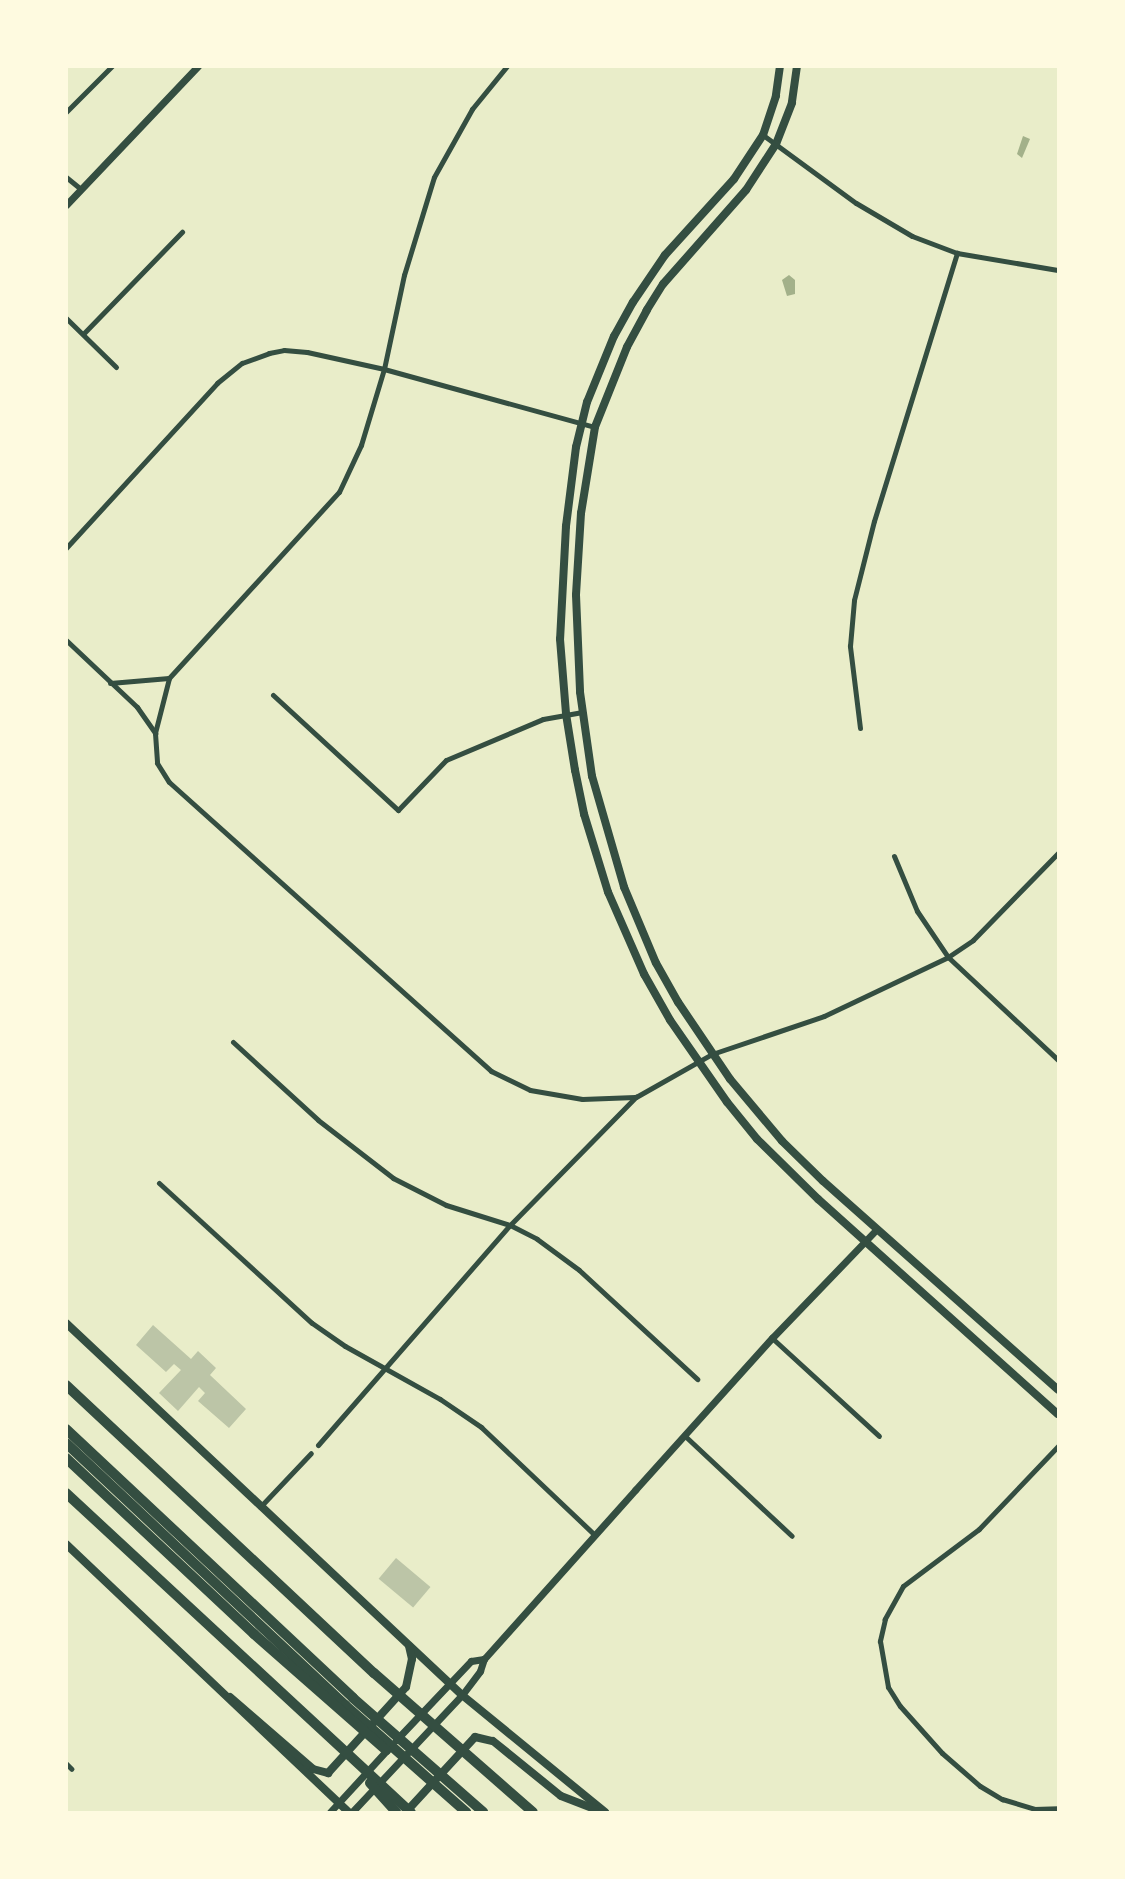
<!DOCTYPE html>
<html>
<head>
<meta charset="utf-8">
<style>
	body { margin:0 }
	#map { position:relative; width:1125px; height:1879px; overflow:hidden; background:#e9edc9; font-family:Montserrat,sans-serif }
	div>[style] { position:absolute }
	.water>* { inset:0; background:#a3b18a }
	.building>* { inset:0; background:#bcc5a7; transform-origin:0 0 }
	.pedestrian>* { height:4.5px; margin:-2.25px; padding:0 2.25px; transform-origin:2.25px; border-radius:2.25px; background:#344e41 }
	.minor>* { height:5px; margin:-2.5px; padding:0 2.5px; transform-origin:2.5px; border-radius:2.5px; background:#344e41 }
	.tertiary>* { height:7px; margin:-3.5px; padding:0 3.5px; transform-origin:3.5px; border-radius:3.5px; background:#344e41 }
	.secondary>* { height:8px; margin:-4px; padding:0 4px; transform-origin:4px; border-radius:4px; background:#344e41 }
	.motorway>* { height:10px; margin:-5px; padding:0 5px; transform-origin:5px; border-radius:5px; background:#344e41 }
	span { translate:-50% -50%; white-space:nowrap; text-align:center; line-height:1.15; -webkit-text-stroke:7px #fefae0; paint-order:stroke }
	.frame { position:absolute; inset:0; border:68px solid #fefae0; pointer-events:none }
</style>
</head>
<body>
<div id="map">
	<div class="water">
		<div style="clip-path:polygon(1023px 136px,1030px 139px,1022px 158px,1017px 154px)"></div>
		<div style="clip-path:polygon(789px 275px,795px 280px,795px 294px,787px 296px,782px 280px)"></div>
	</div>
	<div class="building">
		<div style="clip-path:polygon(153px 1325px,191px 1359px,198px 1351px,216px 1368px,210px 1375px,246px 1409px,229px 1428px,198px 1401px,205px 1393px,199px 1387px,178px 1411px,159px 1393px,181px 1370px,174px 1364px,166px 1372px,136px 1345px)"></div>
		<div style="left:396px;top:1558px;width:45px;height:27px;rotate:40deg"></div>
	</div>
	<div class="pedestrian">
		<div style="left:66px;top:1763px;width:8px;rotate:45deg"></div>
	</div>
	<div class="minor">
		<div style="left:66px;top:112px;width:65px;rotate:-45deg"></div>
		<div style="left:763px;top:135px;width:115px;rotate:36.2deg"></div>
		<div style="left:856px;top:203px;width:65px;rotate:30.5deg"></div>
		<div style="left:912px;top:236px;width:48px;rotate:20.7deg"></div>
		<div style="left:957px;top:253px;width:102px;rotate:9.6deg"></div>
		<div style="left:66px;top:177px;width:19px;rotate:39deg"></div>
		<div style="left:66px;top:318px;width:70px;rotate:44.4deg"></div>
		<div style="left:84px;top:333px;width:141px;rotate:-45.9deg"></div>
		<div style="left:66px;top:548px;width:224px;rotate:-47.5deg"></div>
		<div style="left:217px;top:383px;width:32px;rotate:-39deg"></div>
		<div style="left:242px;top:363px;width:29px;rotate:-20deg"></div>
		<div style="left:269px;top:353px;width:15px;rotate:-11deg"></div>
		<div style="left:284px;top:350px;width:23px;rotate:5deg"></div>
		<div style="left:307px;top:352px;width:79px;rotate:12.4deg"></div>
		<div style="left:384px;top:369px;width:219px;rotate:15.4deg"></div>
		<div style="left:66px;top:640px;width:98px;rotate:43.3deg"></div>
		<div style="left:137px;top:707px;width:32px;rotate:55deg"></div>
		<div style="left:155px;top:733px;width:30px;rotate:86deg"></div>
		<div style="left:157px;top:763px;width:22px;rotate:58deg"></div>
		<div style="left:169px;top:782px;width:433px;rotate:41.9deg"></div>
		<div style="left:491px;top:1071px;width:43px;rotate:26deg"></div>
		<div style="left:530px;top:1090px;width:53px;rotate:9.8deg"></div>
		<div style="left:582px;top:1099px;width:53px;rotate:-2.2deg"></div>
		<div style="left:110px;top:683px;width:59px;rotate:-4.8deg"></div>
		<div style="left:273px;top:695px;width:170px;rotate:42.6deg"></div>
		<div style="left:398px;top:810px;width:69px;rotate:-46.2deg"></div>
		<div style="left:446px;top:760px;width:105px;rotate:-22.9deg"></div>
		<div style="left:543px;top:719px;width:40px;rotate:-10deg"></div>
		<div style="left:860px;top:728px;width:83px;rotate:-97deg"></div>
		<div style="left:850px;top:646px;width:46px;rotate:-85deg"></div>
		<div style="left:854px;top:600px;width:81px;rotate:-75.8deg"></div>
		<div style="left:874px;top:521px;width:281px;rotate:-72.8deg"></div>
		<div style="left:155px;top:733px;width:57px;rotate:-75.7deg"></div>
		<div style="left:169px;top:678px;width:252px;rotate:-47.6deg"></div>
		<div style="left:339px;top:492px;width:52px;rotate:-64.9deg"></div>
		<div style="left:361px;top:445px;width:79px;rotate:-73.2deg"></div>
		<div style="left:384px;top:369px;width:96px;rotate:-78deg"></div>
		<div style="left:404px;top:275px;width:102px;rotate:-73deg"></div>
		<div style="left:434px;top:177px;width:78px;rotate:-60.8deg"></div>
		<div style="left:472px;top:109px;width:55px;rotate:-50.9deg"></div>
		<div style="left:894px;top:856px;width:60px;rotate:67.3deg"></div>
		<div style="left:917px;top:911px;width:55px;rotate:56deg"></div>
		<div style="left:948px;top:957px;width:151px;rotate:43.1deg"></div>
		<div style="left:233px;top:1042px;width:115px;rotate:42.5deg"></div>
		<div style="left:318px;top:1120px;width:95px;rotate:37.7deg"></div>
		<div style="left:393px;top:1178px;width:59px;rotate:27deg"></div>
		<div style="left:446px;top:1205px;width:67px;rotate:17.4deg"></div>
		<div style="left:510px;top:1225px;width:30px;rotate:27deg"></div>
		<div style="left:537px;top:1239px;width:52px;rotate:36.4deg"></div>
		<div style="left:579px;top:1270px;width:161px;rotate:42.7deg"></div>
		<div style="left:159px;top:1183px;width:207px;rotate:42.5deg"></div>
		<div style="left:312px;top:1323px;width:40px;rotate:34.9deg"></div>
		<div style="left:345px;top:1346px;width:109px;rotate:29.2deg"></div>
		<div style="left:440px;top:1399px;width:50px;rotate:34.3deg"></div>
		<div style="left:481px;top:1427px;width:157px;rotate:43.5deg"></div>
		<div style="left:772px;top:1338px;width:145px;rotate:42.5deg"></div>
		<div style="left:685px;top:1436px;width:146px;rotate:43.1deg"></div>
		<div style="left:318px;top:1445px;width:292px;rotate:-48.9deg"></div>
		<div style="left:510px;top:1225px;width:180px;rotate:-45.5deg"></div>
		<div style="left:636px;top:1097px;width:87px;rotate:-29.5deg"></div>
		<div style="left:712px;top:1054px;width:118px;rotate:-18.7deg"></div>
		<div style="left:824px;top:1016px;width:137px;rotate:-25.4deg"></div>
		<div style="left:948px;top:957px;width:30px;rotate:-34deg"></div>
		<div style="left:973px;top:940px;width:122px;rotate:-45.7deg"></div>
		<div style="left:1058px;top:1446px;width:115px;rotate:133.6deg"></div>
		<div style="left:979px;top:1529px;width:95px;rotate:143.1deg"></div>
		<div style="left:903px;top:1586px;width:38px;rotate:119deg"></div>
		<div style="left:885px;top:1619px;width:23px;rotate:103deg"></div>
		<div style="left:880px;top:1641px;width:47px;rotate:80.1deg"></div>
		<div style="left:888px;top:1687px;width:22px;rotate:58deg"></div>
		<div style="left:900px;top:1706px;width:63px;rotate:48.2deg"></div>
		<div style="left:942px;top:1753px;width:50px;rotate:41deg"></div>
		<div style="left:980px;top:1786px;width:26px;rotate:31deg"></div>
		<div style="left:1002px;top:1799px;width:34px;rotate:17deg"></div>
		<div style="left:1034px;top:1809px;width:24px;rotate:-2deg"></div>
		<div style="left:260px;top:1507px;width:74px;rotate:-46.6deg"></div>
	</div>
	<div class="tertiary">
		<div style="left:66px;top:205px;width:192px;rotate:-46.5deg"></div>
		<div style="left:396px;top:1740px;width:109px;rotate:-46.5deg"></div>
		<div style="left:471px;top:1661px;width:13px;rotate:-9deg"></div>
		<div style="left:330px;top:1812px;width:86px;rotate:-47.4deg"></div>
		<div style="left:352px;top:1812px;width:161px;rotate:-46.8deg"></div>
		<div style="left:462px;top:1695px;width:30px;rotate:-53deg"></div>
		<div style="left:480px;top:1671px;width:13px;rotate:-72deg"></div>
		<div style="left:484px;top:1659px;width:227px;rotate:-48.2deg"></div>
		<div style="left:635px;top:1490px;width:205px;rotate:-48deg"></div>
		<div style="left:772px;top:1338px;width:150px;rotate:-46.1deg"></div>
	</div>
	<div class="secondary">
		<div style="left:780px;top:66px;width:30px;rotate:98deg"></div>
		<div style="left:776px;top:96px;width:41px;rotate:108.4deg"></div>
		<div style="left:763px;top:135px;width:53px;rotate:123.4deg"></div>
		<div style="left:734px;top:179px;width:103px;rotate:132.2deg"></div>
		<div style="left:665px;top:255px;width:57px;rotate:124.2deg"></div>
		<div style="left:633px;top:302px;width:39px;rotate:119deg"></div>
		<div style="left:614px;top:336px;width:71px;rotate:112.2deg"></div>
		<div style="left:587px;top:402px;width:46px;rotate:103.7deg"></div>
		<div style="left:576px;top:447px;width:80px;rotate:97.2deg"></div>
		<div style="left:566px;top:526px;width:113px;rotate:93deg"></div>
		<div style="left:560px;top:639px;width:75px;rotate:85.4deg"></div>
		<div style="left:566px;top:714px;width:57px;rotate:80.9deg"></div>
		<div style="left:575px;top:770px;width:45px;rotate:78.4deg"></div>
		<div style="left:584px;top:814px;width:82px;rotate:72.9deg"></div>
		<div style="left:608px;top:892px;width:90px;rotate:66.3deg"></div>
		<div style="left:644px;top:974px;width:53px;rotate:60.5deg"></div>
		<div style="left:670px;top:1020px;width:100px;rotate:55.2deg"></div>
		<div style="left:727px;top:1102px;width:48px;rotate:51deg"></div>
		<div style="left:757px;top:1139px;width:86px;rotate:44.5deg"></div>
		<div style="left:818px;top:1199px;width:322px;rotate:41.9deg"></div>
		<div style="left:797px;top:66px;width:37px;rotate:98deg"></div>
		<div style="left:792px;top:103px;width:44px;rotate:111.3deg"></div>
		<div style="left:776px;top:144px;width:55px;rotate:123.1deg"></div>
		<div style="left:746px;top:190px;width:125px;rotate:131.4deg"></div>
		<div style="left:663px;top:284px;width:31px;rotate:122deg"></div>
		<div style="left:647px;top:310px;width:42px;rotate:118.4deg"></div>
		<div style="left:627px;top:347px;width:86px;rotate:111.8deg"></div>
		<div style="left:595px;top:427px;width:87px;rotate:99.2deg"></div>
		<div style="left:581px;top:513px;width:82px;rotate:93.5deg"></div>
		<div style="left:576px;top:595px;width:97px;rotate:87.6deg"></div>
		<div style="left:580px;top:692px;width:85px;rotate:81.9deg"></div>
		<div style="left:592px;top:776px;width:116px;rotate:73.9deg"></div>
		<div style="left:624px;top:887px;width:82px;rotate:67.2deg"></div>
		<div style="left:656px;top:963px;width:45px;rotate:60.6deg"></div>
		<div style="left:678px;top:1002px;width:93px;rotate:56deg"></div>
		<div style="left:730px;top:1079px;width:81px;rotate:50deg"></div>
		<div style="left:782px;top:1141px;width:57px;rotate:44.3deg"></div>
		<div style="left:823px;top:1181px;width:314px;rotate:41.6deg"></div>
		<div style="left:66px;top:1323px;width:543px;rotate:43.21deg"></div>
		<div style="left:462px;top:1695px;width:185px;rotate:39.3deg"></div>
		<div style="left:66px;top:1544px;width:389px;rotate:43.5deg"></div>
		<div style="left:230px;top:1697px;width:110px;rotate:40.9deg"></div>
		<div style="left:313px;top:1769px;width:16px;rotate:15deg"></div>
		<div style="left:328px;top:1773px;width:116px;rotate:-47.8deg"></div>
		<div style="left:406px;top:1687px;width:29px;rotate:-78deg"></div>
		<div style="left:412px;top:1659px;width:13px;rotate:-103deg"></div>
		<div style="left:406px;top:1812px;width:102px;rotate:-47.4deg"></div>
		<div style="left:475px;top:1737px;width:18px;rotate:13deg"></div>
		<div style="left:493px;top:1741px;width:87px;rotate:39deg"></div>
		<div style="left:561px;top:1796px;width:36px;rotate:21deg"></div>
	</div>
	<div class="motorway">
		<div style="left:66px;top:1385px;width:422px;rotate:43.1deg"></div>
		<div style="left:374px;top:1673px;width:211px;rotate:41.2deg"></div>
		<div style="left:66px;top:1429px;width:393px;rotate:43.1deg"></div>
		<div style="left:353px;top:1698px;width:173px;rotate:41.2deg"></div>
		<div style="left:66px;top:1443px;width:383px;rotate:43.2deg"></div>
		<div style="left:345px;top:1705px;width:162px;rotate:41.5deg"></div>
		<div style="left:66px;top:1458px;width:258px;rotate:43.1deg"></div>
		<div style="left:254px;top:1634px;width:176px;rotate:41.3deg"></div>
		<div style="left:66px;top:1493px;width:470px;rotate:42.8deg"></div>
		<div style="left:370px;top:1783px;width:39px;rotate:48deg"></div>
	</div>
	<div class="frame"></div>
</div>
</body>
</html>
